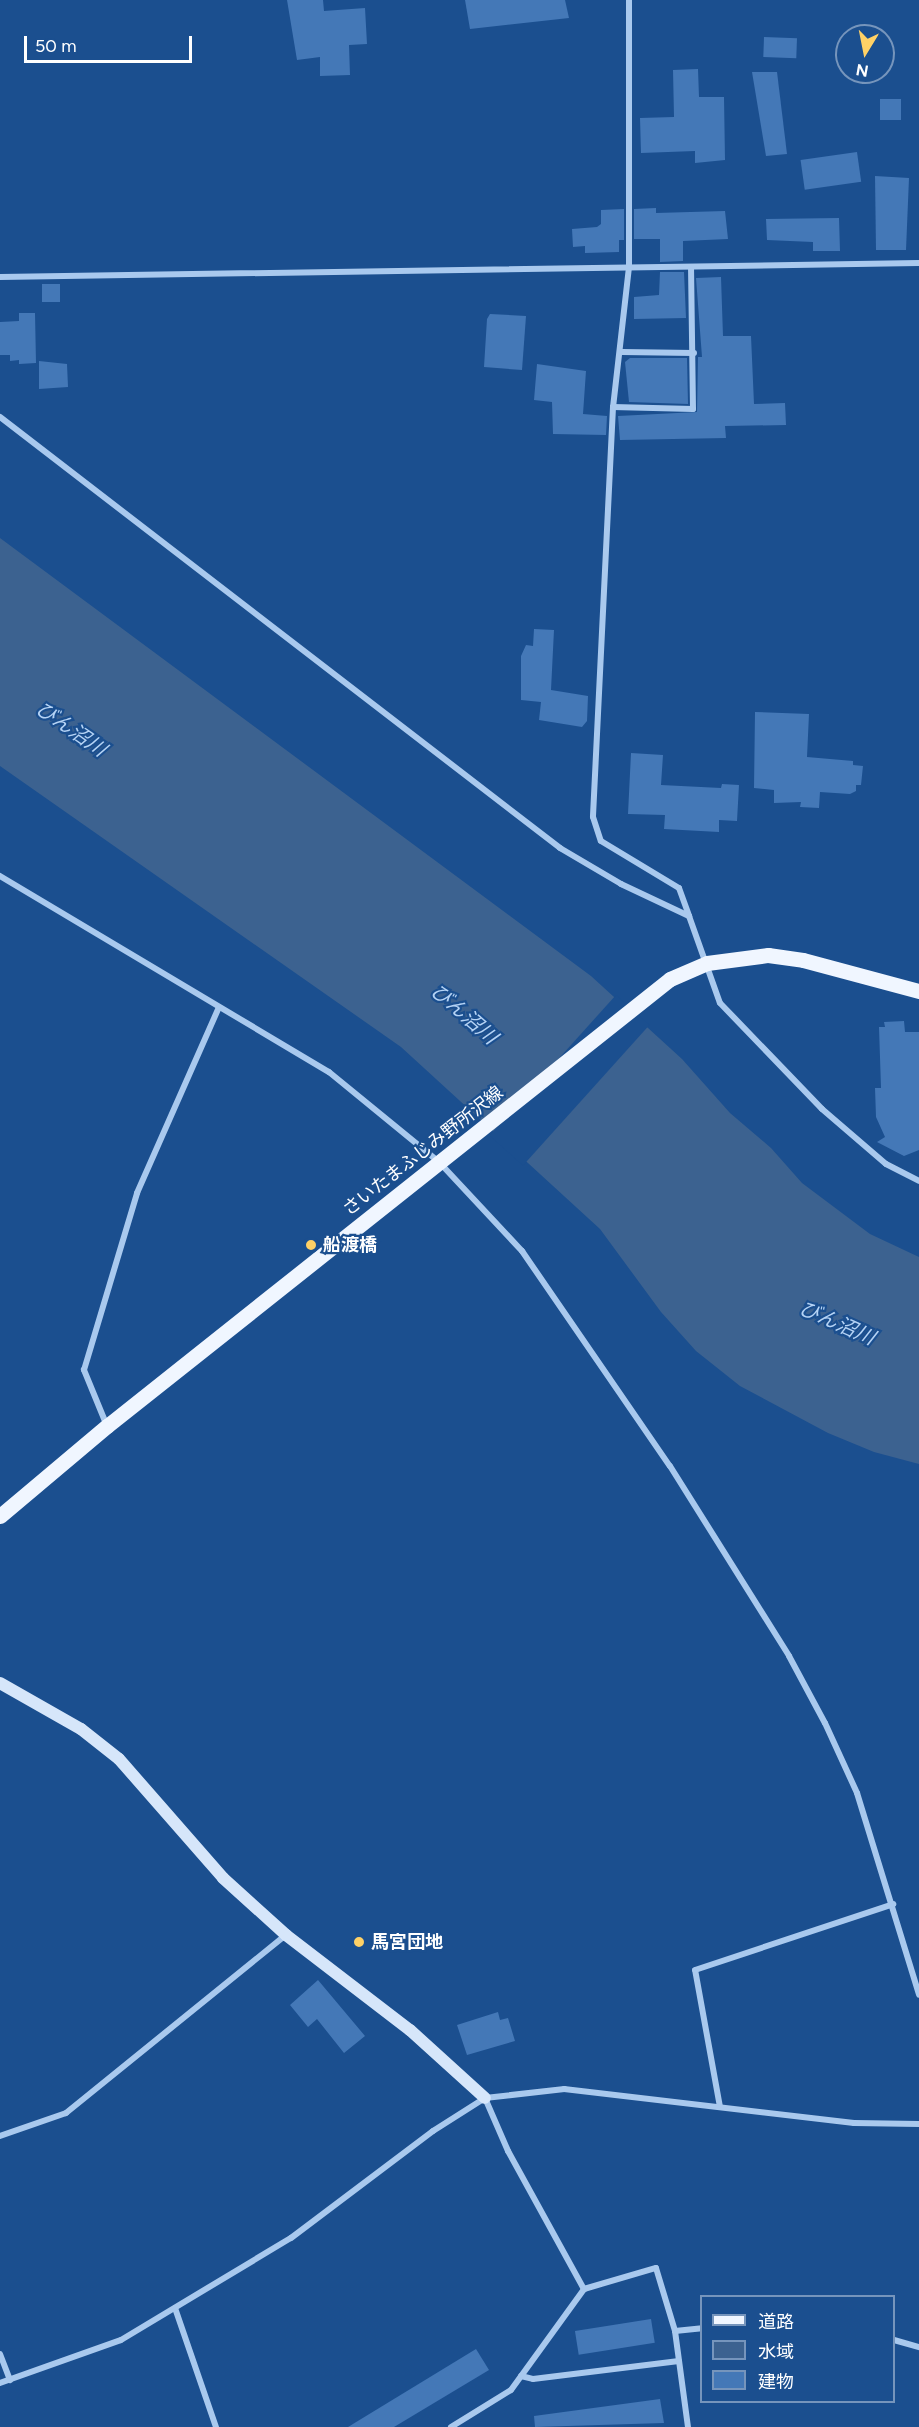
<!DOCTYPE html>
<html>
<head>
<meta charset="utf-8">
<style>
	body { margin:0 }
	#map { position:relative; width:919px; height:2427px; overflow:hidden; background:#1b4f8f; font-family:Figtree,"Noto Sans JP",sans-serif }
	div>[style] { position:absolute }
	.water>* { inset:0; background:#3c6290 }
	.pier>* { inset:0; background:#1b4f8f; transform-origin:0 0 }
	.building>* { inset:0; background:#4478b7; transform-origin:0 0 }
	.street>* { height:6px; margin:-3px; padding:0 3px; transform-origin:3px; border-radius:3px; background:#a9c9ee }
	.secondary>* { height:12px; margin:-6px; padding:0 6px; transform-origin:6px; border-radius:6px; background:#d6e6fa }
	.primary>* { height:15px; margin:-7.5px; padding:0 7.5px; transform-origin:7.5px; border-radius:7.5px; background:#f0f6ff }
	.dots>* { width:16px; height:16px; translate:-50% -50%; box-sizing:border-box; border:3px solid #1b4f8f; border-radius:50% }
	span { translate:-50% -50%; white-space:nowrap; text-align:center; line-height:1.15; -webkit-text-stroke:4.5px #1b4f8f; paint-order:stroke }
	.street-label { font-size:18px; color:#fff }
	.poi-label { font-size:18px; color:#fff; font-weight:700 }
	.left { translate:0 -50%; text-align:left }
	.water-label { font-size:20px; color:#b5d3f5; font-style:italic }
	.legend { position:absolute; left:700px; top:2295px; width:195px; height:108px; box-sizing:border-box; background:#1b4f8f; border:2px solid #7695bc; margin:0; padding:8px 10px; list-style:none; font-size:18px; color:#fff }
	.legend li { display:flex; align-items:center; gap:12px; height:30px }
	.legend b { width:30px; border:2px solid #7695bc }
	.north { position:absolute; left:835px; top:24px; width:60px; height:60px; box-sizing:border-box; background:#1b4f8f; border:2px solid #7695bc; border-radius:50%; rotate:190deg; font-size:16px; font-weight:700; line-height:24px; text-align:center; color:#fff }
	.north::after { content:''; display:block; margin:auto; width:21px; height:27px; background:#ffd166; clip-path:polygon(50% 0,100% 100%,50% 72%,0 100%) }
	.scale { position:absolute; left:24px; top:36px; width:168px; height:27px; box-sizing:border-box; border:3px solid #fff; border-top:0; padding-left:8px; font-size:18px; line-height:21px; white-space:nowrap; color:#fff; -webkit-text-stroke:4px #1b4f8f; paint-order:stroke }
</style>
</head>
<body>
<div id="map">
	<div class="water">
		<div style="clip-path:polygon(0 538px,591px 976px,682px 1059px,730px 1113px,771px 1148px,802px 1183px,870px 1234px,919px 1257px,919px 1464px,874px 1452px,828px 1433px,740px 1386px,696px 1351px,661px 1312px,600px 1229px,401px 1047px,0 766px)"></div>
	</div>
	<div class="pier">
		<div style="left:616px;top:995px;width:45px;height:189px;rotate:42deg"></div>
	</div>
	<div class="building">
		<div style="clip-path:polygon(287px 0,323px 0,324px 11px,365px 8px,367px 44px,349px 45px,350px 75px,320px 76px,320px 57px,297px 60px)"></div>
		<div style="clip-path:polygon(465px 0,565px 0,569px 18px,470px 29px)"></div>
		<div style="left:764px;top:37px;width:33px;height:20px;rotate:2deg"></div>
		<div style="clip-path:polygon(698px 69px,699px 97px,724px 97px,725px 160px,695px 163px,695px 151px,641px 153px,640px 118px,674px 117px,673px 70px)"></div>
		<div style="clip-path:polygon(752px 72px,777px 72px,787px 154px,766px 156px)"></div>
		<div style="left:901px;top:99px;width:21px;height:21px;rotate:90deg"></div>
		<div style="left:857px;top:152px;width:30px;height:57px;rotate:82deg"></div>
		<div style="clip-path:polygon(875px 176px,909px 178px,906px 250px,876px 250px)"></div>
		<div style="clip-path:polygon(656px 208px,656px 213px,725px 211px,728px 239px,683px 241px,683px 261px,660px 262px,660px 239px,634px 239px,634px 209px)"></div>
		<div style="clip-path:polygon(624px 209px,624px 240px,619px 240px,619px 252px,585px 253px,585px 246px,573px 247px,572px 229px,597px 227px,601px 224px,601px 210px)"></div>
		<div style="clip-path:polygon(839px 218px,840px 251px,813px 251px,813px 242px,767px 240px,766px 219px)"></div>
		<div style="clip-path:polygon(660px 272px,684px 272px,686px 318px,634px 319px,634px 297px,659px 295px)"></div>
		<div style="clip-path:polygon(721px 277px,723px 336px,751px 336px,754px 404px,785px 403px,786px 425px,725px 426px,726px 438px,620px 440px,618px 416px,697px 412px,698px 357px,702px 357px,696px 278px)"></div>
		<div style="left:42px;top:284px;width:18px;height:18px"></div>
		<div style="clip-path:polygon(19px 313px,35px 313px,36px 363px,19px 364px,19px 360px,10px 361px,10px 355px,0 355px,0 322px,19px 321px)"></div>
		<div style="clip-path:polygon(490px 314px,526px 316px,522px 370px,484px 367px,487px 319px)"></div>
		<div style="clip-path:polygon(630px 358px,687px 358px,688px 404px,629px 402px,625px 362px)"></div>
		<div style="clip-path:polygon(39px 361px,67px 364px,68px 387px,39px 389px)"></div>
		<div style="clip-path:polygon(537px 364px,586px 371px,583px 414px,607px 416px,606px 435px,553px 434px,552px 402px,534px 400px)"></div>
		<div style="clip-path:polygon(534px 629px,554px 630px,551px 690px,588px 696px,587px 721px,582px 727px,539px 720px,541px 702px,521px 700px,521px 656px,526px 645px,533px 646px)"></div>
		<div style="clip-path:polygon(755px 712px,809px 714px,807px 757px,853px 761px,853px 765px,863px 766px,861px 785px,856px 785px,856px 791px,850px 794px,820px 792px,819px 808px,800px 807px,801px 802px,774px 803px,774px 790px,754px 788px)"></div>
		<div style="clip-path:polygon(631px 753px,663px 755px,661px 785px,721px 788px,722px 784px,739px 785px,737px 821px,719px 820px,719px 832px,664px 829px,665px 815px,628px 814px)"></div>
		<div style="clip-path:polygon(904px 1021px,905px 1032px,919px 1032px,919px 1150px,904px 1156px,877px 1142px,885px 1137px,876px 1117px,875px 1088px,881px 1088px,879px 1027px,885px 1027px,884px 1022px)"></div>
		<div style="clip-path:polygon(318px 1980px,365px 2036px,344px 2053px,317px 2019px,308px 2027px,290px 2005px)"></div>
		<div style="clip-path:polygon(498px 2012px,500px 2020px,508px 2018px,515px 2041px,467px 2055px,457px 2025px)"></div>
		<div style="left:651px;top:2319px;width:24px;height:77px;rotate:81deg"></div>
		<div style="clip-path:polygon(476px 2349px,489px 2370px,394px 2427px,348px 2427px)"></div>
		<div style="clip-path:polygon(660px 2399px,664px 2423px,535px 2427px,534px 2416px)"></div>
	</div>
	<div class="street">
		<div style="left:629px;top:0;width:267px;rotate:90deg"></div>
		<div style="left:629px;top:267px;width:141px;rotate:96.5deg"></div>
		<div style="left:613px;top:407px;width:410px;rotate:92.8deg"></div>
		<div style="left:593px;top:817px;width:25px;rotate:72deg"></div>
		<div style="left:601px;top:841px;width:91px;rotate:31.1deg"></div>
		<div style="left:679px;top:888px;width:30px;rotate:70deg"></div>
		<div style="left:0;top:277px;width:919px;rotate:-0.87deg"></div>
		<div style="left:622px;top:352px;width:72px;rotate:0.8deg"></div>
		<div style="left:613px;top:407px;width:80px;rotate:1.4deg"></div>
		<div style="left:693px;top:409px;width:142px;rotate:-90.8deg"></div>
		<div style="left:0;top:417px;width:707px;rotate:37.58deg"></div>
		<div style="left:560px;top:848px;width:71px;rotate:30.5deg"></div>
		<div style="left:621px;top:884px;width:75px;rotate:25.2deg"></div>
		<div style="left:689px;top:916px;width:92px;rotate:70.4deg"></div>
		<div style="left:720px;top:1003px;width:147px;rotate:46.1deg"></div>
		<div style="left:822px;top:1109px;width:84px;rotate:40.7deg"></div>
		<div style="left:886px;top:1164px;width:37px;rotate:27deg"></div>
		<div style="left:0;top:876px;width:383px;rotate:30.8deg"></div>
		<div style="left:329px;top:1072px;width:142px;rotate:39.3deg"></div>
		<div style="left:439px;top:1162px;width:122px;rotate:47deg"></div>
		<div style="left:522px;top:1251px;width:261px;rotate:55.5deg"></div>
		<div style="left:670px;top:1466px;width:224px;rotate:57.9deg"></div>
		<div style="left:789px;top:1656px;width:76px;rotate:61.8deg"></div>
		<div style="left:825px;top:1723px;width:77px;rotate:65.4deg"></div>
		<div style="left:857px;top:1793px;width:211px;rotate:72.9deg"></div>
		<div style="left:107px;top:1426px;width:61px;rotate:-112.3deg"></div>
		<div style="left:84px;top:1370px;width:185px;rotate:-73.3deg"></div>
		<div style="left:137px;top:1193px;width:203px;rotate:-66.2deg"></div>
		<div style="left:485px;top:2098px;width:58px;rotate:66.5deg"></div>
		<div style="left:508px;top:2151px;width:158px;rotate:61.2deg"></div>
		<div style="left:720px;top:2107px;width:139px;rotate:-100.3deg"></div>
		<div style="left:695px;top:1970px;width:209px;rotate:-18.4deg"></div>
		<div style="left:0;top:2136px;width:70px;rotate:-19.2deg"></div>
		<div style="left:66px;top:2113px;width:283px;rotate:-39deg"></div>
		<div style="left:175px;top:2308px;width:126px;rotate:71deg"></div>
		<div style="left:675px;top:2331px;width:27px;rotate:-6deg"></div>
		<div style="left:894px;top:2340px;width:26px;rotate:16deg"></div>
		<div style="left:0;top:2354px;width:28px;rotate:69deg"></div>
		<div style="left:521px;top:2376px;width:12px;rotate:14deg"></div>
		<div style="left:533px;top:2379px;width:147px;rotate:-7deg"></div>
		<div style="left:0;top:2383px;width:128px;rotate:-19.6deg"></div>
		<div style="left:121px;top:2340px;width:198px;rotate:-31deg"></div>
		<div style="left:291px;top:2238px;width:178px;rotate:-37deg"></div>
		<div style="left:433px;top:2131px;width:62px;rotate:-32.4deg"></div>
		<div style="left:485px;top:2098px;width:80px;rotate:-6.5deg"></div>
		<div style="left:564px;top:2089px;width:292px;rotate:6.7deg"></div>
		<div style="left:854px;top:2123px;width:65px;rotate:0.9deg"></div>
		<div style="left:451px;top:2427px;width:70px;rotate:-31.7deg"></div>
		<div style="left:511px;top:2390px;width:125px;rotate:-54.1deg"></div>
		<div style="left:584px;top:2289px;width:75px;rotate:-16.3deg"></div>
		<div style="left:656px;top:2268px;width:66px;rotate:73.2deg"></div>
		<div style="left:675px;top:2331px;width:97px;rotate:82.3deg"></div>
	</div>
	<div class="secondary">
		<div style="left:0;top:1683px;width:93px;rotate:29.6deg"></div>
		<div style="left:81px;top:1729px;width:48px;rotate:38.3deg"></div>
		<div style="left:119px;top:1759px;width:158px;rotate:48.8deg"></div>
		<div style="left:223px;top:1878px;width:85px;rotate:42.1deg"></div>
		<div style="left:286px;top:1935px;width:156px;rotate:37.5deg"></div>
		<div style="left:410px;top:2030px;width:101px;rotate:42.2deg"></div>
	</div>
	<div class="primary">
		<div style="left:0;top:1516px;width:140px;rotate:-40.1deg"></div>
		<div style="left:107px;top:1426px;width:719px;rotate:-38.45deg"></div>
		<div style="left:670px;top:979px;width:40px;rotate:-23.4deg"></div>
		<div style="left:707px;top:963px;width:62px;rotate:-7.5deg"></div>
		<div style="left:768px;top:955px;width:35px;rotate:8deg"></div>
		<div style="left:803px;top:960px;width:120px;rotate:15deg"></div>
	</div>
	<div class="dots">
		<div style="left:311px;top:1245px;background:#ffd166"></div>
		<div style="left:359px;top:1942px;background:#ffd166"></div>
	</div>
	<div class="street-label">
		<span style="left:423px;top:1151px;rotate:-38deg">さいたまふじみ野所沢線</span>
	</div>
	<div class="poi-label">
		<span class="left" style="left:323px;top:1245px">船渡橋</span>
		<span class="left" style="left:371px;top:1942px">馬宮団地</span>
	</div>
	<div class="water-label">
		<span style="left:71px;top:729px;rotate:35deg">びん沼川</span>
		<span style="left:464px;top:1014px;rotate:41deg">びん沼川</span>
		<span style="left:837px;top:1323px;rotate:24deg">びん沼川</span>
	</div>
	<ul class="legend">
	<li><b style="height:8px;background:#f0f6ff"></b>道路</li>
	<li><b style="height:16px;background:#3c6290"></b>水域</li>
	<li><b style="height:16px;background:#4478b7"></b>建物</li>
	</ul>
	<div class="north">N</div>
	<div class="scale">50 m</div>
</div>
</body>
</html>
